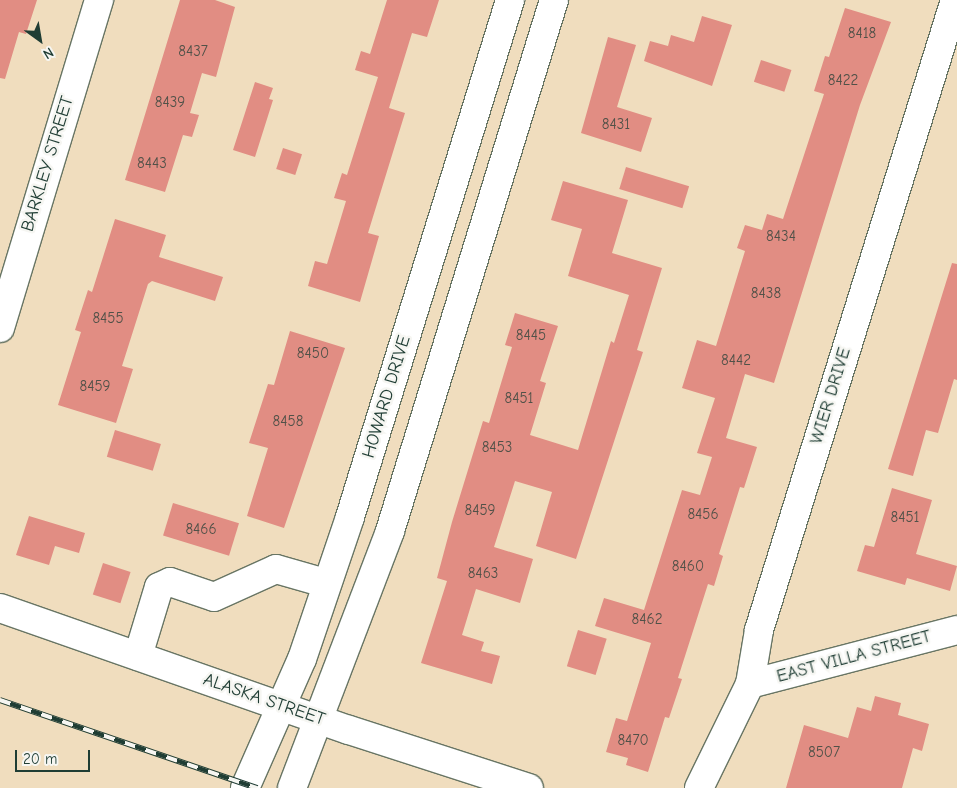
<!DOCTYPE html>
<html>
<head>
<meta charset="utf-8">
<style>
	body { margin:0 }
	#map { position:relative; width:957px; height:788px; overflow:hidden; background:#f0ddbe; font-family:"Comic Neue",sans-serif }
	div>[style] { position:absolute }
	.building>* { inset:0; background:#e18d83; transform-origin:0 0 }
	.roads { filter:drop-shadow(1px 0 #687564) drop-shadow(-1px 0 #687564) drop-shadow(0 1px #687564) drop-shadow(0 -1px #687564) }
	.minor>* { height:28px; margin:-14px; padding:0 14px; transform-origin:14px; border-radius:14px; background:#fff }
	.major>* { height:28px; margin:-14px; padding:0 14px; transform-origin:14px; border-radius:14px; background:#fff }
	.rail>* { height:5.5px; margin-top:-2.75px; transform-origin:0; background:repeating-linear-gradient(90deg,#f6f6f2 0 11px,#1f3d34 0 22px); box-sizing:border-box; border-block:1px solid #1f3d34 }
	span { translate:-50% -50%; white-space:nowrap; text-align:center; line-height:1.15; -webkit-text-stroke:5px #f6f6f2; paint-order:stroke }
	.number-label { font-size:15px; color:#505148 }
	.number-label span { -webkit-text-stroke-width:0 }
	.street-label { font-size:18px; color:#1f3d34 }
	.north { position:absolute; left:15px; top:15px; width:50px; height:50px; -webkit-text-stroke:4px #f6f6f2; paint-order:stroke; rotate:148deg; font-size:14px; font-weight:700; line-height:20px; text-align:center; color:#1f3d34 }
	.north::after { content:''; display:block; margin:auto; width:18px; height:22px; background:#1f3d34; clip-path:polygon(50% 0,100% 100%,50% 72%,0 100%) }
	.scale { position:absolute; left:15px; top:750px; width:75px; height:22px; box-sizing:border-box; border:2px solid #1f3d34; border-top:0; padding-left:6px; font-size:15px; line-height:18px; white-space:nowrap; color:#1f3d34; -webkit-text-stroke:4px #f6f6f2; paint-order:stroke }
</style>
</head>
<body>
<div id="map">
	<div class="building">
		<div style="clip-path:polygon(0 0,37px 0,26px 34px,19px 32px,5px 79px,0 78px)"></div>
		<div style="clip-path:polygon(180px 0,215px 0,235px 7px,216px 77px,202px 73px,190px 113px,199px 115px,192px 137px,183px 135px,165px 192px,125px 180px)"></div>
		<div style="clip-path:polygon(387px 0,439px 0,427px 37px,412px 33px,389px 108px,405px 113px,368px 233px,379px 236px,360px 302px,308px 286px,315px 261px,327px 264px,346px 201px,334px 198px,342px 173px,347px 175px,378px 77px,355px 70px,361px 51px,370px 54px)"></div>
		<div style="clip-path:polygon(845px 8px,891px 22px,860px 105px,774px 383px,745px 374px,726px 438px,757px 447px,744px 488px,740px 487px,719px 554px,723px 556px,714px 586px,708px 584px,678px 678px,682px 679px,669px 718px,665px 717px,648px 772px,626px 765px,628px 758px,606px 752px,616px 718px,627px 721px,651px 643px,595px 626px,604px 598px,644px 610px,682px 490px,700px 495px,712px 457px,697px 453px,715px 398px,682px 388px,697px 340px,716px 346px,745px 251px,737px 248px,745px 225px,762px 230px,767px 214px,783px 219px,824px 94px,814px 91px,825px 56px,829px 57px)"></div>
		<div style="clip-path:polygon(702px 16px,732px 25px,712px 86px,644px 61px,650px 41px,668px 46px,671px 35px,694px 42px)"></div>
		<div style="clip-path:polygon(608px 37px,636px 45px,617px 107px,652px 118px,641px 152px,581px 133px)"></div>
		<div style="left:761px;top:60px;width:32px;height:23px;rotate:18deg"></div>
		<div style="clip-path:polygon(255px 82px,273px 88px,269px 99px,273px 100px,255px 157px,233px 150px)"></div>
		<div style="left:283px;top:148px;width:20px;height:22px;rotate:18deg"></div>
		<div style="left:626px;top:167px;width:66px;height:23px;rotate:17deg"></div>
		<div style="clip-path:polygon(563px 181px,628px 200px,612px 253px,662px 268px,637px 350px,643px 352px,576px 559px,536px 546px,552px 492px,515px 481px,494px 547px,533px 559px,520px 603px,476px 589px,462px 635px,484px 642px,481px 651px,500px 656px,492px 684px,421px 663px,447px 581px,437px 578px,452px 522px,483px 421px,489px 423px,512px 347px,505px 345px,515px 313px,558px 326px,540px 381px,546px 383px,530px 435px,578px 450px,611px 341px,614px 343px,629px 295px,568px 276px,582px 229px,551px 220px)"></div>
		<div style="clip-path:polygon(115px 219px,166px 235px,159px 257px,223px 277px,215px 301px,152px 281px,148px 284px,122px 366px,133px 369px,116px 423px,58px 405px,81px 332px,75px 330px,88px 290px,92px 292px)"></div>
		<div style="clip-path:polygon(952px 263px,957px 264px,957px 380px,954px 379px,938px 433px,926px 430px,913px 476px,888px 469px)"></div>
		<div style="clip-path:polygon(290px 331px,345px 348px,284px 528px,247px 516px,268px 448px,249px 443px,268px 384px,274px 385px)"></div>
		<div style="left:115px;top:430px;width:48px;height:28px;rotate:17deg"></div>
		<div style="clip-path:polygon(892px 488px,932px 500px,916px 554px,957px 566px,950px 591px,907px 578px,905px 585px,857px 571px,865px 545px,874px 547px)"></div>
		<div style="left:173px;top:503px;width:69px;height:34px;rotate:17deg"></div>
		<div style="clip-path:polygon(29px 516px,85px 533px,79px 553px,55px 546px,49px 565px,16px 555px)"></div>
		<div style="left:103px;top:563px;width:29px;height:33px;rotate:18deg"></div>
		<div style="left:578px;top:630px;width:30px;height:38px;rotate:17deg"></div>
		<div style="clip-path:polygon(875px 696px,901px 703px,898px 715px,929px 724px,922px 751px,913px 748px,902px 788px,786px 788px,804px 725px,848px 738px,857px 707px,871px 711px)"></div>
	</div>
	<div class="roads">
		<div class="minor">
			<div style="left:0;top:328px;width:343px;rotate:-73.2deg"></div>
			<div style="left:0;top:608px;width:370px;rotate:19.3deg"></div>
			<div style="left:349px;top:730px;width:189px;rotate:17.9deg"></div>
			<div style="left:138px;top:656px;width:72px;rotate:-73.1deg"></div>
			<div style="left:159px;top:587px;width:12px;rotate:-24deg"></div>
			<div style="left:170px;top:582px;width:46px;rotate:18.8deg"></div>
			<div style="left:214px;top:597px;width:68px;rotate:-24.3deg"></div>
			<div style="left:276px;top:569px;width:51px;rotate:15.9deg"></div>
			<div style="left:750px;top:684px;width:214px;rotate:-14.6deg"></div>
			<div style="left:699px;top:788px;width:116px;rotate:-63.9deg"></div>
			<div style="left:750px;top:684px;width:55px;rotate:-80.5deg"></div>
			<div style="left:759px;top:630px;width:660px;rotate:-72.72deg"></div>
		</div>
		<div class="major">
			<div style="left:245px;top:788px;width:141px;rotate:-66.2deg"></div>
			<div style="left:302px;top:659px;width:150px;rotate:-71.3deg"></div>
			<div style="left:350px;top:517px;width:541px;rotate:-72.8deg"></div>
			<div style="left:292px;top:788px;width:275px;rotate:-69.1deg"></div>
			<div style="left:390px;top:531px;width:556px;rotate:-72.84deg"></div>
		</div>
	</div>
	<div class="rail">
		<div style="left:0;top:700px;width:272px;rotate:18.9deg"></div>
	</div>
	<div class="number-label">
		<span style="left:862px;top:34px">8418</span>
		<span style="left:193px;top:52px">8437</span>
		<span style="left:843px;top:81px">8422</span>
		<span style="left:170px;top:103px">8439</span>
		<span style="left:616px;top:125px">8431</span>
		<span style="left:152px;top:164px">8443</span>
		<span style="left:781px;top:237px">8434</span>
		<span style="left:766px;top:294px">8438</span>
		<span style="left:108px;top:319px">8455</span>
		<span style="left:531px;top:336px">8445</span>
		<span style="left:313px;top:354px">8450</span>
		<span style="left:736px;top:361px">8442</span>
		<span style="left:95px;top:387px">8459</span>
		<span style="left:519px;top:399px">8451</span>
		<span style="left:288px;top:422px">8458</span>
		<span style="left:497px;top:448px">8453</span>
		<span style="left:480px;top:511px">8459</span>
		<span style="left:703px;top:515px">8456</span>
		<span style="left:905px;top:518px">8451</span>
		<span style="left:201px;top:530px">8466</span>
		<span style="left:688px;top:567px">8460</span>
		<span style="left:483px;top:574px">8463</span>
		<span style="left:647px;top:620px">8462</span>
		<span style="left:633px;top:741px">8470</span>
		<span style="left:824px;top:753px">8507</span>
	</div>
	<div class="street-label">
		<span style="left:48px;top:164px;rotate:-73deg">BARKLEY STREET</span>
		<span style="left:831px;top:396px;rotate:-73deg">WIER DRIVE</span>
		<span style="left:387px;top:397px;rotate:-73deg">HOWARD DRIVE</span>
		<span style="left:854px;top:657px;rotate:-15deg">EAST VILLA STREET</span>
		<span style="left:264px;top:700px;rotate:19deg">ALASKA STREET</span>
	</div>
	<div class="north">N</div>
	<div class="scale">20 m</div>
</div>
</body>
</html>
